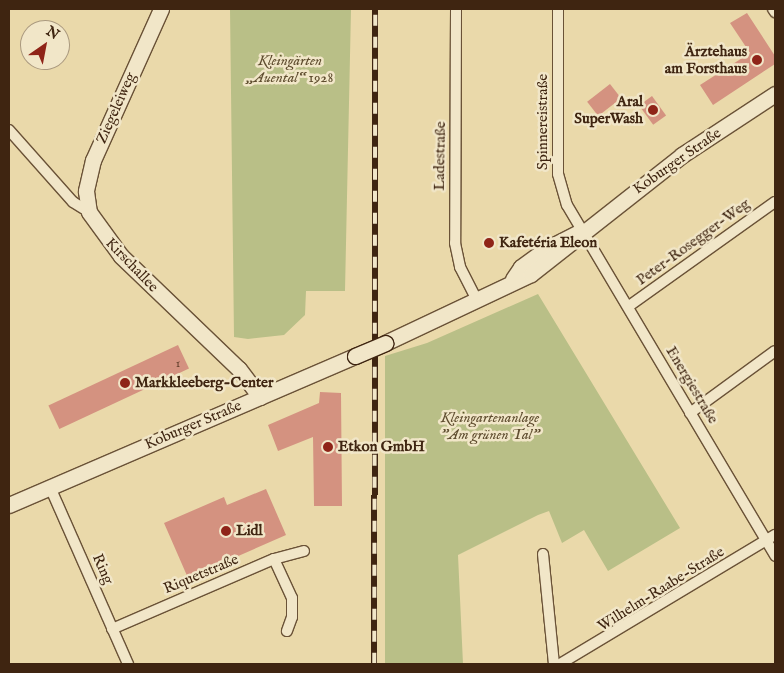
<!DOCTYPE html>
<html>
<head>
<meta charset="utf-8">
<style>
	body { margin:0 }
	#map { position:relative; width:784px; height:673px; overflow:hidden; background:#ead9aa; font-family:"IM FELL English",serif }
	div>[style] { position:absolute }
	.green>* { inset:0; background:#b9bf87 }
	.building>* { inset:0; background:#d49280; transform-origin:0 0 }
	.roads { filter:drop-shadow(1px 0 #6a5237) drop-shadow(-1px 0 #6a5237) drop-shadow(0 1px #6a5237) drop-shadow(0 -1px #6a5237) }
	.minor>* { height:10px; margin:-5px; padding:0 5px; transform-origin:5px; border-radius:5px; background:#f1e6c8 }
	.secondary>* { height:15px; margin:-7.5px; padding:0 7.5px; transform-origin:7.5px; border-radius:7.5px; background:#f1e6c8 }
	.rail>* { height:5.5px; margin-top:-2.75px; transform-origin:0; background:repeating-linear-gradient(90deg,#f1e6c8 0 11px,#3f2511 0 22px); box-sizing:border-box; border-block:1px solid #3f2511 }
	.bridges { filter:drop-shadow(1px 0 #3f2511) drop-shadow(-1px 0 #3f2511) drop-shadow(0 1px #3f2511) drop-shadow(0 -1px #3f2511) }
	.secondary-bridge>* { height:15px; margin:-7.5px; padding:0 7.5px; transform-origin:7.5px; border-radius:7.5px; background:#f1e6c8 }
	.dots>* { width:14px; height:14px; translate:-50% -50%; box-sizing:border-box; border:2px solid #f1e6c8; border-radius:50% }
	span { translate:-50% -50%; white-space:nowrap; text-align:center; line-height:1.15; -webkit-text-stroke:5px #f1e6c8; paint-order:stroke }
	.number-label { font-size:12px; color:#64402d }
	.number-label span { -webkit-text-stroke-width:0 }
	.poi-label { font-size:15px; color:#3f2511; font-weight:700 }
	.right { translate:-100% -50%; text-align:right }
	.left { translate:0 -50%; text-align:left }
	.park-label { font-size:15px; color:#5e4c2e; font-style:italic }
	.street-label { font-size:15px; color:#3f2511 }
	.frame { position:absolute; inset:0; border:10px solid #3f2511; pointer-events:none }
	.north { position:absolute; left:20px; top:20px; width:50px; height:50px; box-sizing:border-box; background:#f1e6c8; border:1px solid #aa997f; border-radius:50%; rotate:33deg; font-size:14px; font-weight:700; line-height:20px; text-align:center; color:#3f2511 }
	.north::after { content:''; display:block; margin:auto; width:18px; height:22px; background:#8f2418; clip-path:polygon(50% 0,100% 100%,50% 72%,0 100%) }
</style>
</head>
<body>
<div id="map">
	<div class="green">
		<div style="clip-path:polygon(230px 9px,351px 9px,345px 291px,306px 291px,305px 315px,284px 335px,248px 339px,234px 337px)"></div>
		<div style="clip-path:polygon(538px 294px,680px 528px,608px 571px,584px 530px,562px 543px,549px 511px,538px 515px,458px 555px,463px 664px,385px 664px,385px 356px,427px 343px)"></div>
	</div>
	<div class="building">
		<div style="clip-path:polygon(747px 13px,775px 56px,775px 64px,713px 105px,700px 85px,750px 53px,730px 23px)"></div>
		<div style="left:610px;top:84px;width:18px;height:29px;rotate:52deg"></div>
		<div style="left:652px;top:96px;width:24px;height:16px;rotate:54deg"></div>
		<div style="left:178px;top:345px;width:26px;height:143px;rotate:65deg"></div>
		<div style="clip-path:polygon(320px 392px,341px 393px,342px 506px,314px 506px,313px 437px,278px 451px,268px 425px,319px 403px)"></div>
		<div style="clip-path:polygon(266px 489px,286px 535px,188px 578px,164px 523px,224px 497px,227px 505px)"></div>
	</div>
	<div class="roads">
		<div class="minor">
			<div style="left:456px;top:9px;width:234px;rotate:90.2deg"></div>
			<div style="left:455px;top:243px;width:25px;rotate:78deg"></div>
			<div style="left:460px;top:267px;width:36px;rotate:63deg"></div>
			<div style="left:558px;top:9px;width:165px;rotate:90deg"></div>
			<div style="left:558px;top:174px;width:32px;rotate:74deg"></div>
			<div style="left:567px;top:205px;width:408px;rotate:59.3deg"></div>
			<div style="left:773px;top:9px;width:4px;rotate:56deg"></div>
			<div style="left:9px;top:130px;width:96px;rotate:48.4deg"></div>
			<div style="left:73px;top:202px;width:19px;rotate:32deg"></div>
			<div style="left:629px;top:306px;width:179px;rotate:-35.5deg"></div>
			<div style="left:690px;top:413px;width:105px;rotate:-36.1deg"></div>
			<div style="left:50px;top:487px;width:193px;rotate:66.2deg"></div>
			<div style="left:543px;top:554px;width:111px;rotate:84.3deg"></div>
			<div style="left:274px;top:559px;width:43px;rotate:65.2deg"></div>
			<div style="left:292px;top:598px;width:19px;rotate:90deg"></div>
			<div style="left:292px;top:617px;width:15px;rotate:110deg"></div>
			<div style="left:112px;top:629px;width:176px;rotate:-23.4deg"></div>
			<div style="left:274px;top:559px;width:31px;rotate:-15deg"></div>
			<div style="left:560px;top:664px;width:251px;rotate:-31deg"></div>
		</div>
		<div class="secondary">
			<div style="left:161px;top:9px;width:166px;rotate:114.2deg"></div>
			<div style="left:93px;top:160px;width:32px;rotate:103deg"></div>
			<div style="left:86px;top:191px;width:21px;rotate:82deg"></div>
			<div style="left:89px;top:212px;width:54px;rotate:54deg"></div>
			<div style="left:121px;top:256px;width:163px;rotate:43.8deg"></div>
			<div style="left:239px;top:369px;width:35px;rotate:53deg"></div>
			<div style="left:513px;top:279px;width:14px;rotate:-56deg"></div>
			<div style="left:521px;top:267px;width:31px;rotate:-36deg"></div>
			<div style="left:546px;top:249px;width:39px;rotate:-27deg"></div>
			<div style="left:385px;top:343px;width:161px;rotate:-25.3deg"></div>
			<div style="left:531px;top:274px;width:192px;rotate:-38.2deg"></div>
			<div style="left:682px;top:155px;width:111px;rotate:-33.3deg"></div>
			<div style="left:9px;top:505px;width:377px;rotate:-23.3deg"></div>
		</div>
	</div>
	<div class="rail">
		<div style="left:374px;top:664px;width:655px;rotate:-89.91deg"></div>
	</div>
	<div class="bridges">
		<div class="secondary-bridge">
			<div style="left:355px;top:356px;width:33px;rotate:-23deg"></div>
		</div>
	</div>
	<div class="dots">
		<div style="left:757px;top:60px;background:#8f2418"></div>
		<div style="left:653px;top:110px;background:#8f2418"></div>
		<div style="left:489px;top:243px;background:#8f2418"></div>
		<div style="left:125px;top:383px;background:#8f2418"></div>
		<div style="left:328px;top:447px;background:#8f2418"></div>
		<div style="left:226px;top:531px;background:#8f2418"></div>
	</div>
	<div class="number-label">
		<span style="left:178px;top:364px">1</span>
	</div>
	<div class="poi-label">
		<span class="right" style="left:747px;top:60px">Ärztehaus<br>am Forsthaus</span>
		<span class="right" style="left:643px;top:110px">Aral<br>SuperWash</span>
		<span class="left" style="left:499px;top:243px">Kafetéria Eleon</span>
		<span class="left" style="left:135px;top:383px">Markkleeberg-Center</span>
		<span class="left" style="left:338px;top:447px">Etkon GmbH</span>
		<span class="left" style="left:236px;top:531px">Lidl</span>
	</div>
	<div class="park-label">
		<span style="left:290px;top:69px">Kleingärten<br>„Auental“ 1928</span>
		<span style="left:490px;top:426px">Kleingartenanlage<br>"Am grünen Tal"</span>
	</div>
	<div class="street-label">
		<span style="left:116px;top:108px;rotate:-66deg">Ziegeleiweg</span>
		<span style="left:543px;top:122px;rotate:-90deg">Spinnereistraße</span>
		<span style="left:440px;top:156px;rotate:-89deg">Ladestraße</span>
		<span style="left:677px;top:161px;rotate:-35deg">Koburger Straße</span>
		<span style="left:693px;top:242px;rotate:-36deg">Peter-Rosegger-Weg</span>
		<span style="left:132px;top:265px;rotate:46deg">Kirschallee</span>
		<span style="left:692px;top:385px;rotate:59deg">Energiestraße</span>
		<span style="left:193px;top:425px;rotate:-23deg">Koburger Straße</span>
		<span style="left:103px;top:569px;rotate:66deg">Ring</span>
		<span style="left:201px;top:574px;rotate:-23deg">Riquetstraße</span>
		<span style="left:661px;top:589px;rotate:-32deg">Wilhelm-Raabe-Straße</span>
	</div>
	<div class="frame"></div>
	<div class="north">N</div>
</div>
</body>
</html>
